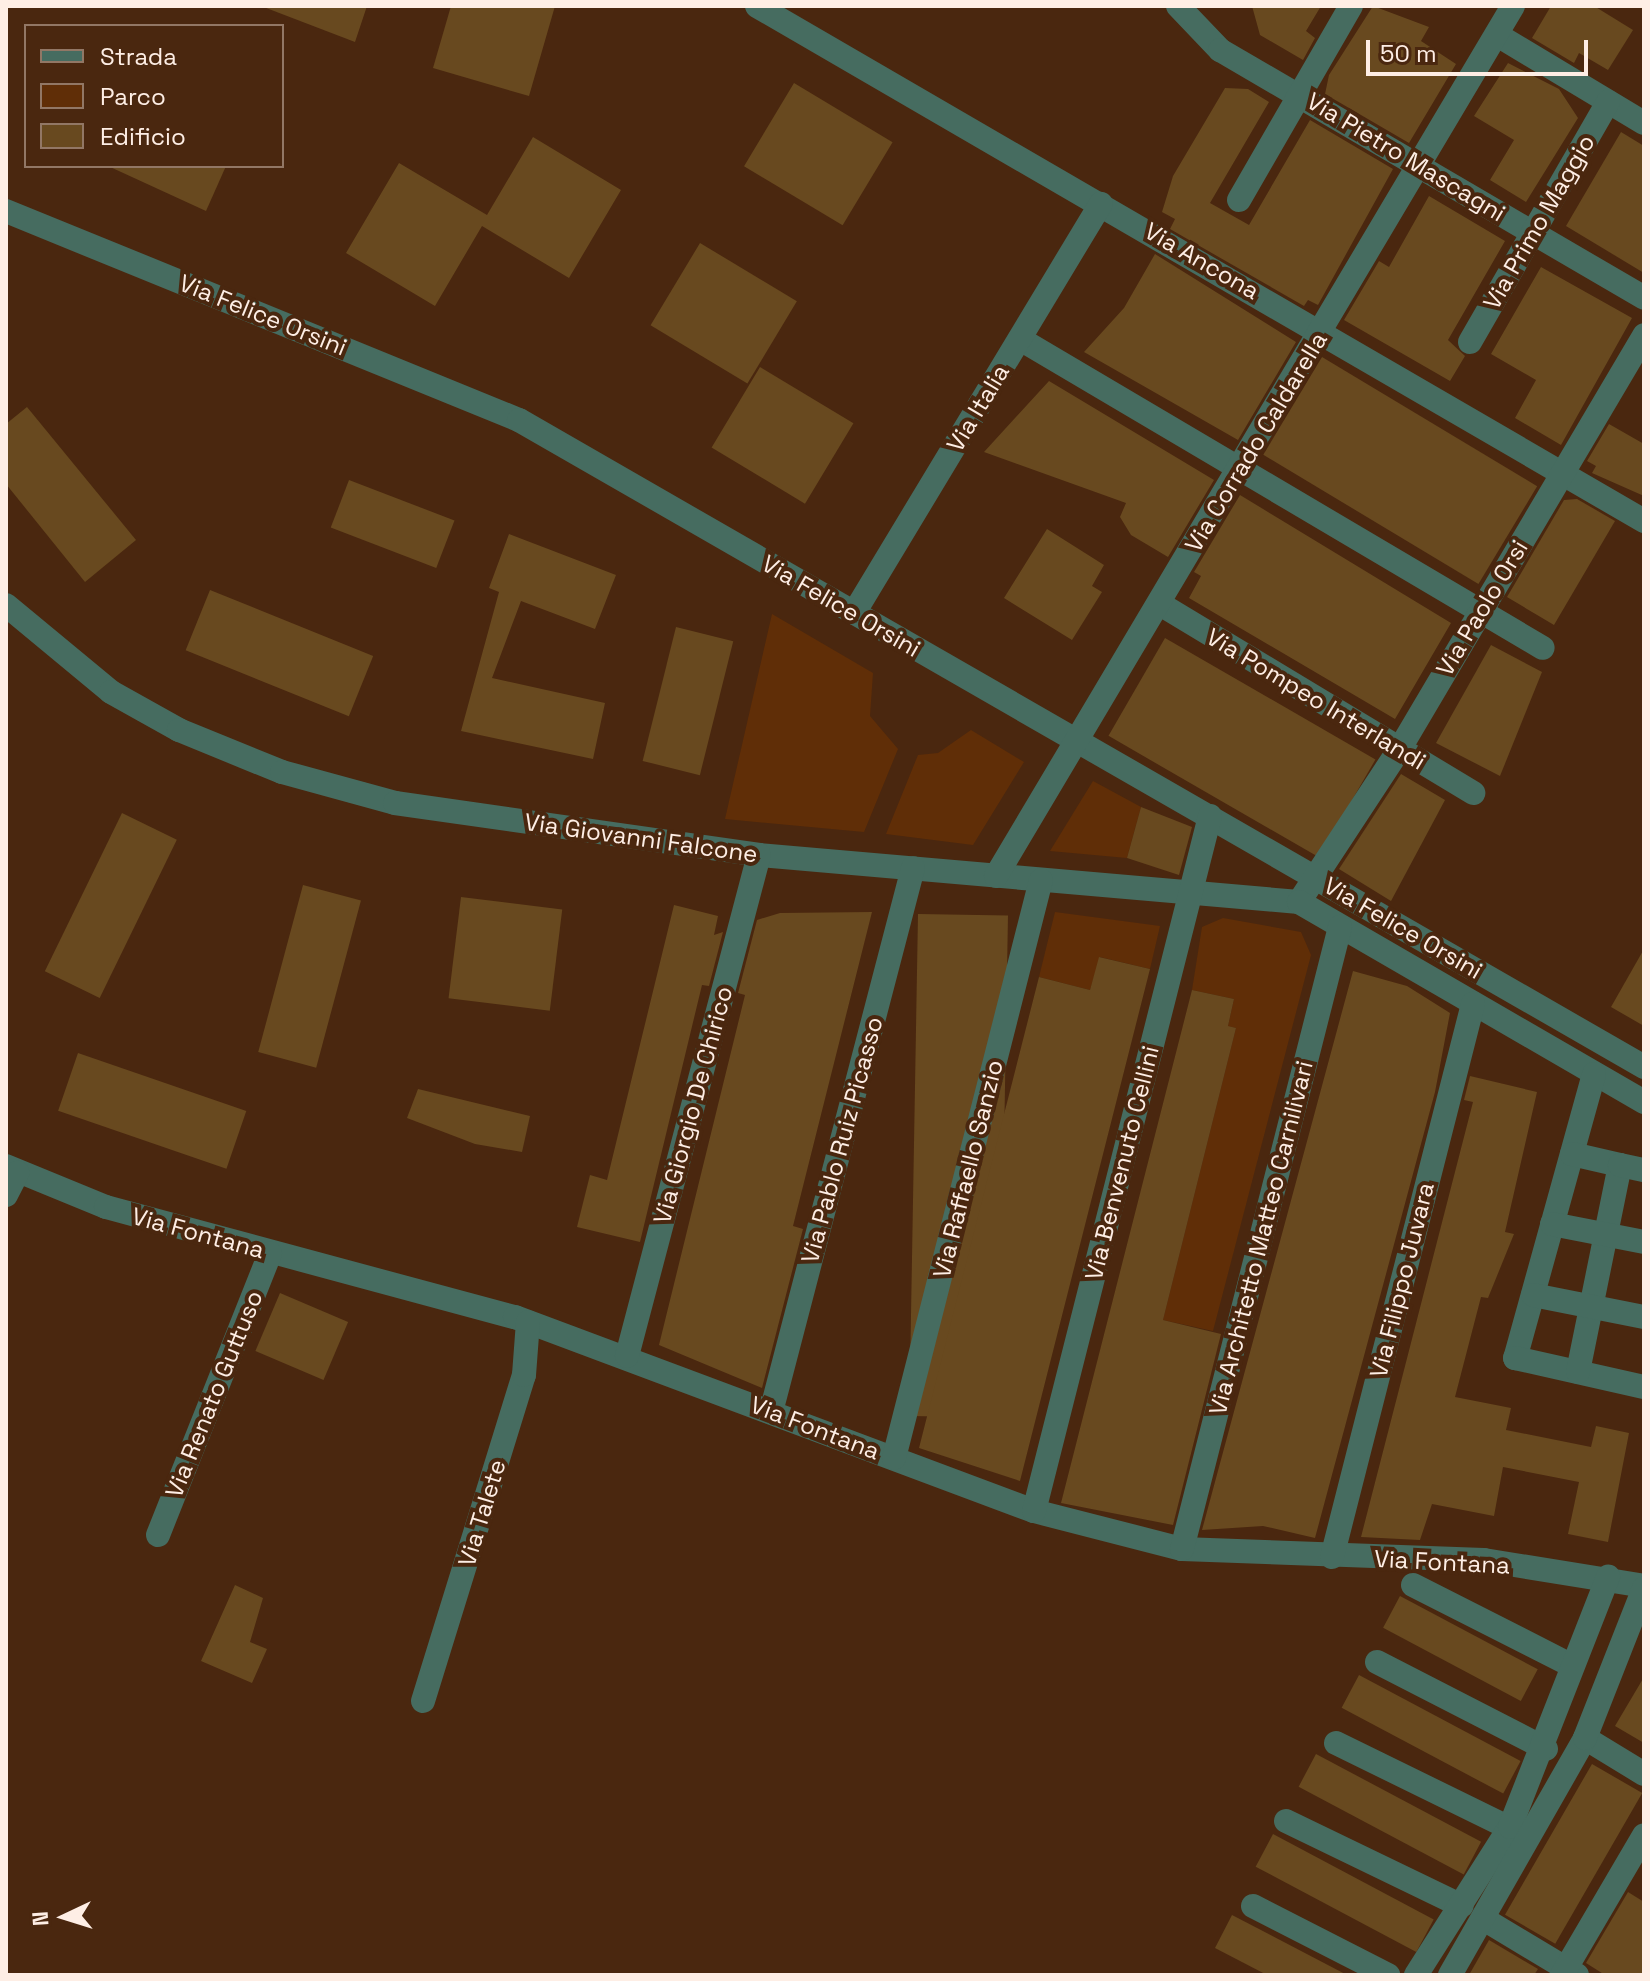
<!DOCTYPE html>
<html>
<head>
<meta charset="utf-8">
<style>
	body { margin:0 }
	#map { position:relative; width:1650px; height:1981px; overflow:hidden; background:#4a270f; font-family:"Space Grotesk",sans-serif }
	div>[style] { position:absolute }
	.green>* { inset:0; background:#602e07 }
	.building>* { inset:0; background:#68491f; transform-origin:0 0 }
	.minor>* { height:24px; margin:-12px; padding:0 12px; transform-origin:12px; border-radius:12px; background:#466c60 }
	span { translate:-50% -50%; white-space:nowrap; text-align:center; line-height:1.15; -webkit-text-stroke:8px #4a270f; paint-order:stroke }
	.street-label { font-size:24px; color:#feeee5 }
	.frame { position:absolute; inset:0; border:8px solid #feeee5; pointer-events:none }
	.legend { position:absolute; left:24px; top:24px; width:260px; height:144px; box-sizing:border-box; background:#4a270f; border:2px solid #927765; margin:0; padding:10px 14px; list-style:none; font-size:24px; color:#feeee5 }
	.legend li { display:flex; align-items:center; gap:16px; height:40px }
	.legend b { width:40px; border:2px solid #927765 }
	.north { position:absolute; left:24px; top:1877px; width:80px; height:80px; -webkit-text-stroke:6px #4a270f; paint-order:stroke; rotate:266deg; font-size:22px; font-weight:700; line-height:32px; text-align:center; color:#feeee5 }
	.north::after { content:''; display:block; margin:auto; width:28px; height:36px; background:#feeee5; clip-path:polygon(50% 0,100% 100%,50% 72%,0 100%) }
	.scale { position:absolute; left:1366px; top:40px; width:222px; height:36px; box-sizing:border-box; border:4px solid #feeee5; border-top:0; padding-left:10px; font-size:24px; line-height:28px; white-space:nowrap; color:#feeee5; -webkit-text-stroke:6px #4a270f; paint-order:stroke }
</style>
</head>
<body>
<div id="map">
	<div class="green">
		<div style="clip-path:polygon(772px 614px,873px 673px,870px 716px,898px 749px,864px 832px,725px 819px)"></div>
		<div style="clip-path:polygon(971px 730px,1024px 762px,973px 845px,886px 834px,918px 755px,938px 753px)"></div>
		<div style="clip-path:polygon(1093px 781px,1141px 807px,1127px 858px,1050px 851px)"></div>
		<div style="clip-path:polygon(1055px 912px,1160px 926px,1150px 969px,1100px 957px,1090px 990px,1039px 977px)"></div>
		<div style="clip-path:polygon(1223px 918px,1301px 932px,1311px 955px,1213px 1331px,1163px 1320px,1236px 1028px,1228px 1026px,1234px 999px,1192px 990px,1202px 927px)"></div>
	</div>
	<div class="building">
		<div style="clip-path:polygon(261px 6px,367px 6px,355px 42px)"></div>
		<div style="clip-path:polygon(451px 6px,555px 6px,529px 96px,433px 68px)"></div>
		<div style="clip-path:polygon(1252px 6px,1321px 6px,1306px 31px,1315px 38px,1303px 60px,1260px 35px)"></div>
		<div style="clip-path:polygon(1373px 6px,1429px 27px,1421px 41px,1456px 64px,1409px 143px,1325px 94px,1329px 75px)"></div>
		<div style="clip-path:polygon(1551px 6px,1594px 6px,1633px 30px,1608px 70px,1579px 53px,1574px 63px,1532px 38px)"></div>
		<div style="clip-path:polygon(1508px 63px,1559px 89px,1578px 118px,1526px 202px,1490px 180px,1514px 140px,1474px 116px)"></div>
		<div style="left:794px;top:83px;width:115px;height:97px;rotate:31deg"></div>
		<div style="clip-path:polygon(1225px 88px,1248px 89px,1269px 102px,1210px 203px,1249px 225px,1310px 120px,1393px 169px,1318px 305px,1308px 300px,1304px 306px,1170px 229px,1175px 219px,1162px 212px,1173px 176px)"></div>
		<div style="clip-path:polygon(1621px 132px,1644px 146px,1644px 273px,1566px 226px)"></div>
		<div style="clip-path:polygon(533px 137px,621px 190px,569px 278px,482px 226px,435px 306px,346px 253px,399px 163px,487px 215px)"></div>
		<div style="clip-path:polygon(108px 166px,226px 166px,206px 211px)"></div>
		<div style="clip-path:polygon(1429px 196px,1505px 241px,1448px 340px,1465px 356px,1450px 381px,1344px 320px,1379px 261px,1389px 267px)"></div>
		<div style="left:700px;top:243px;width:113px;height:96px;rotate:31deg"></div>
		<div style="clip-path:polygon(1155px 254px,1296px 342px,1238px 440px,1084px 352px,1124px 308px)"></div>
		<div style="clip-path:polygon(1541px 267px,1632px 318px,1561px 445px,1515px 418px,1536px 380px,1491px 354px)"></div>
		<div style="left:1322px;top:357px;width:251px;height:114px;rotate:31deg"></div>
		<div style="left:760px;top:367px;width:109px;height:94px;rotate:31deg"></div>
		<div style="clip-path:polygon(1049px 381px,1214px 480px,1168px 557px,1131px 535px,1120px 517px,1126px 503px,984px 452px)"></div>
		<div style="clip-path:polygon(27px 407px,136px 540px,85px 582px,6px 484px,6px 424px)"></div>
		<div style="clip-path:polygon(1609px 424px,1644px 444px,1644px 496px,1592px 473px,1596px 466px,1587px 461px)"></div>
		<div style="left:349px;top:480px;width:113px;height:51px;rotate:21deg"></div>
		<div style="clip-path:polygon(1240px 495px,1451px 623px,1395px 719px,1189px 598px,1201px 576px,1194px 572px)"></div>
		<div style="clip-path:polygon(1577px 499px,1615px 521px,1554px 625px,1507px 597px,1564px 500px)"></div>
		<div style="clip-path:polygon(1047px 529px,1104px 565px,1092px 586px,1102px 592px,1072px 640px,1004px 598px)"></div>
		<div style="clip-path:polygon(509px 534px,616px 575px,595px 629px,521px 601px,492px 678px,605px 703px,593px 759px,461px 731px,499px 592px,489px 588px)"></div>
		<div style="left:210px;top:590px;width:176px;height:65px;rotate:22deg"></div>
		<div style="left:676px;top:627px;width:59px;height:138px;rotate:14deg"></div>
		<div style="left:1165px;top:638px;width:243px;height:113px;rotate:30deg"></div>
		<div style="clip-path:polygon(1491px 645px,1542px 672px,1500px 776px,1436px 743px)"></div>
		<div style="clip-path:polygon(1401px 774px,1445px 800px,1391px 901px,1339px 869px)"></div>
		<div style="clip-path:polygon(1141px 807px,1192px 827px,1179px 875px,1127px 858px)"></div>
		<div style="left:122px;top:813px;width:61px;height:176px;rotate:26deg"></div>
		<div style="left:303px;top:885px;width:60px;height:173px;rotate:15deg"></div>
		<div style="left:461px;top:897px;width:102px;height:102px;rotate:7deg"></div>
		<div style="clip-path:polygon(674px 905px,718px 916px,714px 935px,723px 932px,709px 986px,702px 985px,640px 1242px,577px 1227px,590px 1175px,607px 1180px)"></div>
		<div style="clip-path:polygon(872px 912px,793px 1226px,803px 1229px,762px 1388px,659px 1345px,745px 995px,738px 993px,757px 920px,780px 913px)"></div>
		<div style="left:918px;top:914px;width:90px;height:502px;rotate:1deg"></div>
		<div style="clip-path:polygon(1644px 949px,1644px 1026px,1611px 1007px)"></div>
		<div style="clip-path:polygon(1099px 957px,1150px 969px,1020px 1481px,919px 1448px,1039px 977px,1090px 990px)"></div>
		<div style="clip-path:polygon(1353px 971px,1407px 986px,1450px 1013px,1435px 1092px,1315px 1538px,1263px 1526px,1202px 1530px)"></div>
		<div style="clip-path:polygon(1192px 990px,1234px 999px,1228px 1026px,1236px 1028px,1163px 1320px,1221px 1334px,1173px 1525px,1061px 1503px)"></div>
		<div style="left:78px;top:1053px;width:178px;height:61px;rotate:19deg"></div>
		<div style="clip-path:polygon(1470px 1076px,1537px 1092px,1505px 1232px,1514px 1234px,1488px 1298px,1481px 1297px,1455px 1397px,1511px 1408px,1506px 1430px,1591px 1447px,1596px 1426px,1629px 1433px,1608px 1542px,1568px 1534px,1579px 1482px,1503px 1467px,1494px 1516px,1432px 1504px,1420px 1540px,1361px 1537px,1473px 1102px,1464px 1100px)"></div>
		<div style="clip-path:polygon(418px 1089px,530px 1116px,522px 1152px,475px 1144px,407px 1118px)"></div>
		<div style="left:280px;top:1293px;width:74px;height:63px;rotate:23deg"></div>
		<div style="clip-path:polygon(235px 1585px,263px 1598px,250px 1642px,267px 1649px,252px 1683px,201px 1661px)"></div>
		<div style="left:1400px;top:1596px;width:156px;height:36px;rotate:28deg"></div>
		<div style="left:1359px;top:1675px;width:183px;height:37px;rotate:28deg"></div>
		<div style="clip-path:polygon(1644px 1677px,1644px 1743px,1615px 1726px)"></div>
		<div style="left:1316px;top:1754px;width:187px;height:37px;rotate:28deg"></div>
		<div style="left:1592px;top:1764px;width:58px;height:174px;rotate:30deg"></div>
		<div style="left:1273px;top:1834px;width:182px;height:37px;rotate:28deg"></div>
		<div style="clip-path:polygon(1628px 1892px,1644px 1902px,1644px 1975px,1605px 1975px,1586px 1963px)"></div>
		<div style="clip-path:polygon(1232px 1915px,1347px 1975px,1267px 1975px,1215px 1948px)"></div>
		<div style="clip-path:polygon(1489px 1940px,1538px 1969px,1534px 1975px,1469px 1975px)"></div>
	</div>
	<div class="minor">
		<div style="left:757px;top:6px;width:1026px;rotate:30.14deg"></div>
		<div style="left:1178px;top:6px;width:61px;rotate:46.3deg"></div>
		<div style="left:1220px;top:50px;width:491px;rotate:30.3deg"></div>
		<div style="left:1499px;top:36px;width:169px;rotate:31deg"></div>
		<div style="left:1239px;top:200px;width:224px;rotate:-60deg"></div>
		<div style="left:6px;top:211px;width:554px;rotate:22.17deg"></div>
		<div style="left:519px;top:420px;width:1298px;rotate:29.9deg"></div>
		<div style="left:1020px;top:339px;width:607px;rotate:30.58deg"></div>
		<div style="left:1470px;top:342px;width:277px;rotate:-60.1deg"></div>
		<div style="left:1160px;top:604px;width:366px;rotate:31.1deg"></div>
		<div style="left:6px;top:605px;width:136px;rotate:39.6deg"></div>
		<div style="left:111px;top:692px;width:78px;rotate:29.2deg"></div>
		<div style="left:179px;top:730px;width:111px;rotate:22.2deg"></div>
		<div style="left:282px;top:772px;width:117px;rotate:15.3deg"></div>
		<div style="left:395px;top:803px;width:368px;rotate:8.1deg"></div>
		<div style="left:759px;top:855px;width:542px;rotate:4.97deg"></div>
		<div style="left:1299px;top:902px;width:182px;rotate:-56.7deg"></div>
		<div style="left:1399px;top:750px;width:482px;rotate:-59.4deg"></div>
		<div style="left:854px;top:613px;width:478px;rotate:-58.9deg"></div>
		<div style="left:996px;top:876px;width:1012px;rotate:-59.28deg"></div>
		<div style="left:1299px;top:902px;width:399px;rotate:30.1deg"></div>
		<div style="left:1594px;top:1074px;width:295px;rotate:105.5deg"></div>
		<div style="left:1515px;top:1358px;width:132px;rotate:12.7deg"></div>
		<div style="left:1572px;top:1154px;width:49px;rotate:12.9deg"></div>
		<div style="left:1620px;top:1165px;width:211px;rotate:101.5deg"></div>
		<div style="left:1620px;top:1165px;width:25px;rotate:12deg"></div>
		<div style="left:6px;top:1166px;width:108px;rotate:22.3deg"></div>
		<div style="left:106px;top:1207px;width:424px;rotate:15.1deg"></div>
		<div style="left:515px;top:1317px;width:554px;rotate:20.5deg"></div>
		<div style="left:1034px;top:1511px;width:153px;rotate:14.4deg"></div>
		<div style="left:1182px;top:1549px;width:302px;rotate:2.1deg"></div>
		<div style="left:1484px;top:1560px;width:162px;rotate:9.2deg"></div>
		<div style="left:6px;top:1195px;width:25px;rotate:-63deg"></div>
		<div style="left:1552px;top:1224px;width:94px;rotate:11.1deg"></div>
		<div style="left:1533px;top:1295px;width:113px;rotate:11.2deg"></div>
		<div style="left:627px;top:1356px;width:518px;rotate:-75.24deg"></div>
		<div style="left:771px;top:1412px;width:562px;rotate:-75.37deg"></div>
		<div style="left:894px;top:1458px;width:596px;rotate:-75.73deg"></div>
		<div style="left:1034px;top:1511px;width:717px;rotate:-75.79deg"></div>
		<div style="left:158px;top:1535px;width:303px;rotate:-68.3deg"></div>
		<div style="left:1182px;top:1549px;width:642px;rotate:-75.75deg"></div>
		<div style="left:1332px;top:1557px;width:571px;rotate:-75.7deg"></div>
		<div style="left:1413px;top:1585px;width:177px;rotate:26.9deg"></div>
		<div style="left:1377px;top:1662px;width:190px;rotate:27.2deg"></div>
		<div style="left:423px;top:1701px;width:341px;rotate:-72.8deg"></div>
		<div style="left:524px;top:1375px;width:53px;rotate:-85.7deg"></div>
		<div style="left:1585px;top:1738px;width:69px;rotate:31.4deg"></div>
		<div style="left:1336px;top:1743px;width:209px;rotate:26.1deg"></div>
		<div style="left:1286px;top:1821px;width:195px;rotate:25.8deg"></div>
		<div style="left:1253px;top:1906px;width:152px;rotate:27.1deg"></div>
		<div style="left:1487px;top:1921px;width:105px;rotate:31deg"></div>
		<div style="left:1416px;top:1975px;width:175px;rotate:-57.6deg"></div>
		<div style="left:1510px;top:1827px;width:269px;rotate:-68.6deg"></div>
		<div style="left:1450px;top:1975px;width:273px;rotate:-60.3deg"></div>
		<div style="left:1585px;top:1738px;width:161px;rotate:-68.5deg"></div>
		<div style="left:1562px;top:1975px;width:162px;rotate:-59.6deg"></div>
	</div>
	<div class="street-label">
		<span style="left:1406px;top:157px;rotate:31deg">Via Pietro Mascagni</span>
		<span style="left:1539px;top:222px;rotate:-60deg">Via Primo Maggio</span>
		<span style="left:1202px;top:261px;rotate:30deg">Via Ancona</span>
		<span style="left:263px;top:315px;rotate:22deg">Via Felice Orsini</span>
		<span style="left:978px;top:408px;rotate:-59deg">Via Italia</span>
		<span style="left:1256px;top:442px;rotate:-59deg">Via Corrado Caldarella</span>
		<span style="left:841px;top:606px;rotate:30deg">Via Felice Orsini</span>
		<span style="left:1482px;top:608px;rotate:-59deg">Via Paolo Orsi</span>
		<span style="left:1316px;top:699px;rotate:31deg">Via Pompeo Interlandi</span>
		<span style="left:641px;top:838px;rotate:8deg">Via Giovanni Falcone</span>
		<span style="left:1403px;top:928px;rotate:30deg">Via Felice Orsini</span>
		<span style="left:693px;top:1105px;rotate:-75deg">Via Giorgio De Chirico</span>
		<span style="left:842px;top:1140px;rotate:-75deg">Via Pablo Ruiz Picasso</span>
		<span style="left:1122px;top:1163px;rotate:-76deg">Via Benvenuto Cellini</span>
		<span style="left:968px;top:1169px;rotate:-76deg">Via Raffaello Sanzio</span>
		<span style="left:198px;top:1233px;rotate:15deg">Via Fontana</span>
		<span style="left:1261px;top:1238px;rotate:-76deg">Via Architetto Matteo Carnilivari</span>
		<span style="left:1402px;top:1280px;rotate:-76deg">Via Filippo Juvara</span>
		<span style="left:214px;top:1394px;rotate:-68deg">Via Renato Guttuso</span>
		<span style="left:815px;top:1428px;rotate:21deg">Via Fontana</span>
		<span style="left:482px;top:1513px;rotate:-73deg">Via Talete</span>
		<span style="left:1442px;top:1562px;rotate:3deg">Via Fontana</span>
	</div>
	<div class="frame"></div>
	<ul class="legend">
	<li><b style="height:10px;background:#466c60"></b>Strada</li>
	<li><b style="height:22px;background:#602e07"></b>Parco</li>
	<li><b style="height:22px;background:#68491f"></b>Edificio</li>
	</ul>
	<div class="north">N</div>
	<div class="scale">50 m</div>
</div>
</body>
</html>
